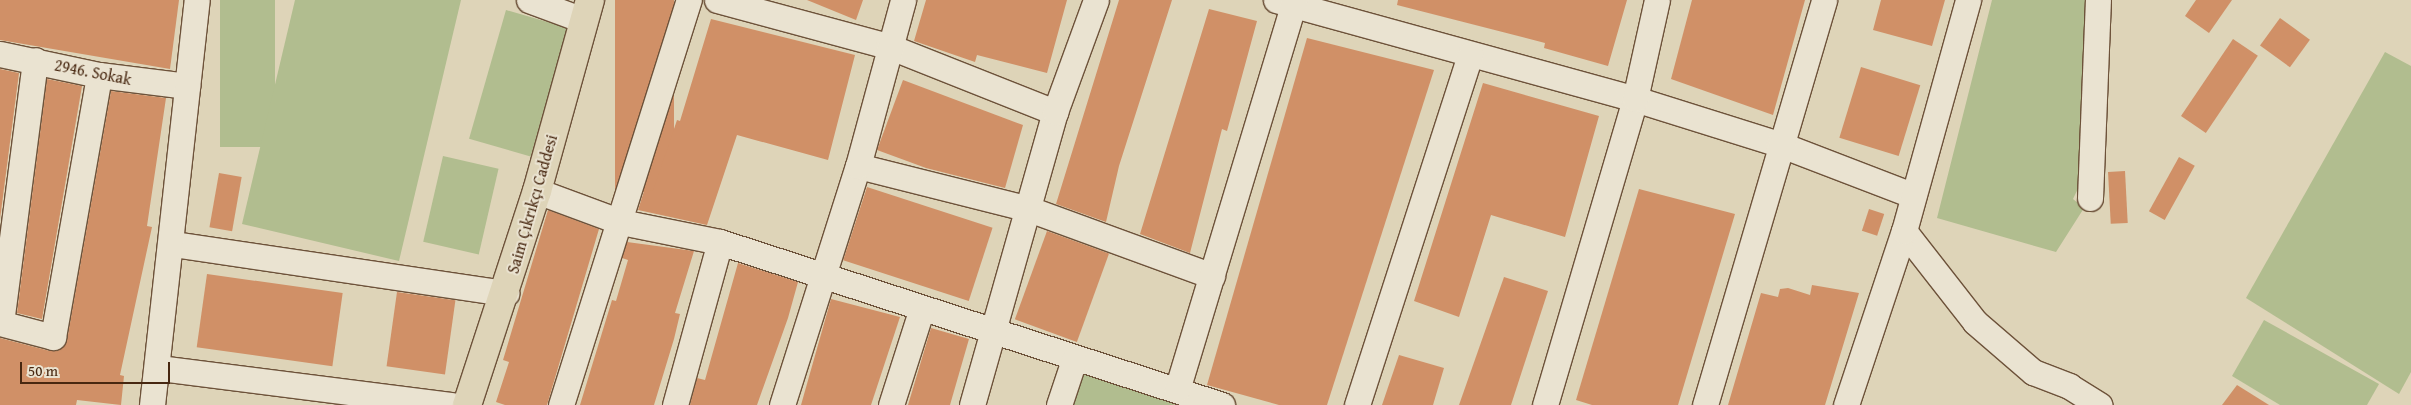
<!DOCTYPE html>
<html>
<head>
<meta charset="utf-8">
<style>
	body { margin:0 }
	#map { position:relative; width:2411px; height:405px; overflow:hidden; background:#ded4b8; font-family:"Gentium Book Plus",serif }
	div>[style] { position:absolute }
	.green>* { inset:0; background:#b1bd8f; transform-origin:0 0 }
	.building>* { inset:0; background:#d09067; transform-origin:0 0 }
	.roads { filter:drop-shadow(1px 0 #6d523a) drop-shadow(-1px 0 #6d523a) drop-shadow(0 1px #6d523a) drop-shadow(0 -1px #6d523a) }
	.minor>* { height:25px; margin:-12.5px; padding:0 12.5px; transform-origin:12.5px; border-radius:12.5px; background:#eae3d1 }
	.major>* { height:28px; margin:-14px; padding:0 14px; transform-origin:14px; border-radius:14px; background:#ded4b8 }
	span { translate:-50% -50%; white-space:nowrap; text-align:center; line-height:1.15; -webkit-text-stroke:4px #eae3d1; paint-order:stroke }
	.street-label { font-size:16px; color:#472710 }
	.scale { position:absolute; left:20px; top:362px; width:150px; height:22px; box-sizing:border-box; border:2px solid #472710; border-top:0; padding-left:6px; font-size:15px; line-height:18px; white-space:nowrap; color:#472710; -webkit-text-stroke:4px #eae3d1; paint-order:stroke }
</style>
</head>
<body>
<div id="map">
	<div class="green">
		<div style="left:220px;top:0;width:55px;height:147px"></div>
		<div style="clip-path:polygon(295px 0,461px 0,399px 261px,242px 224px)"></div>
		<div style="clip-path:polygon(1992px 0,2085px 0,2083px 178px,2073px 199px,2084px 208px,2056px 252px,1937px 218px)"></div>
		<div style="left:506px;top:10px;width:64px;height:134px;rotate:16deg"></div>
		<div style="clip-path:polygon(2385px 52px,2411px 66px,2411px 372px,2399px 394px,2246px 298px)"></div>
		<div style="left:443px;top:156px;width:57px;height:88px;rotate:13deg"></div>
		<div style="clip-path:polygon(2264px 320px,2379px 384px,2367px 405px,2280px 405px,2232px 376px)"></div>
		<div style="clip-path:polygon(1083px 373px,1181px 405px,1073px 405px)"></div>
	</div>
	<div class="building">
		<div style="clip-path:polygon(0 0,179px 0,170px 69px,0 40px)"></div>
		<div style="left:615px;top:0;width:59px;height:192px"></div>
		<div style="clip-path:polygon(807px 0,863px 0,856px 20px)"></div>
		<div style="clip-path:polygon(926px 0,1067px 0,1047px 73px,977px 55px,975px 62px,914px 41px)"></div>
		<div style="clip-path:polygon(1119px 0,1172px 0,1119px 166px,1106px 222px,1056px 204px)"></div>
		<div style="clip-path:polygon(1398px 0,1627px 0,1608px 66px,1544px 48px,1545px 43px,1397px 5px)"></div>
		<div style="clip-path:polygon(1692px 0,1805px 0,1773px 115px,1671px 79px)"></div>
		<div style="clip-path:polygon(1881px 0,1945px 0,1932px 46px,1873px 30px)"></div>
		<div style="clip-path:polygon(2196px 0,2232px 0,2209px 33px,2185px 16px)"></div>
		<div style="clip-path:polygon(1209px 9px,1257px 21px,1227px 131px,1222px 129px,1190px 253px,1140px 234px)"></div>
		<div style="left:2280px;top:18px;width:37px;height:34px;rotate:36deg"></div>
		<div style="clip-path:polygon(711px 19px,855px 55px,828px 160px,737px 135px,707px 225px,638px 210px,645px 188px,653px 191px,677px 120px,680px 121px)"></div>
		<div style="clip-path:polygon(1307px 38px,1434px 70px,1327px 405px,1279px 405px,1207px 385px)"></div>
		<div style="left:2233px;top:39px;width:30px;height:93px;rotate:34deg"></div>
		<div style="left:1861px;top:67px;width:62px;height:74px;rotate:17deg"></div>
		<div style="clip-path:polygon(0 69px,19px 73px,0 219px)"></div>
		<div style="clip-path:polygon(47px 79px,82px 86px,42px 319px,17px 313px)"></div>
		<div style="clip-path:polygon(903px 80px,1023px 125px,1005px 188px,926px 168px,877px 150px)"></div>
		<div style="clip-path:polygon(1483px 83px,1599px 116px,1565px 237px,1491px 215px,1459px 317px,1414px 301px)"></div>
		<div style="clip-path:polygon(111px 91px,166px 98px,147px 226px,152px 227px,120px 375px,124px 376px,121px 405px,77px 400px,76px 405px,0 405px,0 338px,50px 351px,58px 351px,67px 340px)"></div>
		<div style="left:2179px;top:157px;width:18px;height:62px;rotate:29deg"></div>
		<div style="left:2125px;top:171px;width:52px;height:17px;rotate:87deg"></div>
		<div style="left:219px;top:173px;width:23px;height:55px;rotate:10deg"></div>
		<div style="left:867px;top:187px;width:132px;height:77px;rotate:18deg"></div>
		<div style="clip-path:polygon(1639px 189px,1735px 214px,1678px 405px,1592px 405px,1576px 400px)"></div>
		<div style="left:1869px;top:209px;width:16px;height:23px;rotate:18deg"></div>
		<div style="clip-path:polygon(548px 210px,599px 229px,547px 405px,505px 405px,496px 402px,509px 362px,503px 360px)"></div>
		<div style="left:1047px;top:231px;width:66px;height:94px;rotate:20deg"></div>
		<div style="clip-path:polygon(627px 242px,694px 251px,675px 313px,680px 314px,674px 339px,654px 405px,580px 405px,612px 300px,616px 301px,628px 260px,622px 258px)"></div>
		<div style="clip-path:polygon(738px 263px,798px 282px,788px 318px,757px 405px,690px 405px,697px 378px,705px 380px)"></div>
		<div style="left:207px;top:274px;width:137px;height:74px;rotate:8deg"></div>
		<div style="clip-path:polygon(1504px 277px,1548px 291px,1511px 405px,1459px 405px)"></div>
		<div style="clip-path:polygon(1812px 285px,1859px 293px,1825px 405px,1728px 405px,1761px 293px,1778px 297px,1780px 289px,1788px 288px,1810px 295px)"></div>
		<div style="left:397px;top:292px;width:59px;height:75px;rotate:8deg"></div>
		<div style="clip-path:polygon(831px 299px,900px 317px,871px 405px,801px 405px)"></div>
		<div style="clip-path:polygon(931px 328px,969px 339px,950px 405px,908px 405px)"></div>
		<div style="clip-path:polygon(1399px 355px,1444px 368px,1433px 405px,1382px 405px)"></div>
		<div style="clip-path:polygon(2237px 385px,2269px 405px,2222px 405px)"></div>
	</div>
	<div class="roads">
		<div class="minor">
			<div style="left:529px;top:0;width:58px;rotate:20.3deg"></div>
			<div style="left:717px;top:0;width:177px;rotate:15.1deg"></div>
			<div style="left:888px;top:46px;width:180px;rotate:21.6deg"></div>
			<div style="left:1276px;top:0;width:372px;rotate:15.4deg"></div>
			<div style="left:1635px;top:99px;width:151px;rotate:17.4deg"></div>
			<div style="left:1779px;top:144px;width:142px;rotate:21deg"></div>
			<div style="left:0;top:54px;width:101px;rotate:12deg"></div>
			<div style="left:99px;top:75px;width:89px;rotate:7.1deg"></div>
			<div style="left:858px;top:166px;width:176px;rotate:14.1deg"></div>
			<div style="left:1029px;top:209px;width:195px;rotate:20.1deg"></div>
			<div style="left:537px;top:191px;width:90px;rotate:20.3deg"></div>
			<div style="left:621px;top:222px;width:101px;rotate:11.4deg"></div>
			<div style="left:720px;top:242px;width:528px;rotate:17.99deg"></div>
			<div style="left:2090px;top:198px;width:198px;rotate:-87.7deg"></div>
			<div style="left:1904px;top:231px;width:115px;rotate:52deg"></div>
			<div style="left:1975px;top:322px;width:77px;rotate:40.8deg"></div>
			<div style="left:2033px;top:372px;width:39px;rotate:21deg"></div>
			<div style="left:2069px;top:386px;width:36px;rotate:32deg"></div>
			<div style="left:173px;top:244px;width:337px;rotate:8.4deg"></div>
			<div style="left:0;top:323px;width:55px;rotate:14.8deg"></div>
			<div style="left:53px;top:337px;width:266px;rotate:-80deg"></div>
			<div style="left:1px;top:323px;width:265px;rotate:-82.6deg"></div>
			<div style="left:159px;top:368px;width:295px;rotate:7.2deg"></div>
			<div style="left:1177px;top:390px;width:407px;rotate:-73.2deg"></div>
			<div style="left:152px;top:405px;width:407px;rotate:-83.7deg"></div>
			<div style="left:561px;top:405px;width:425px;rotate:-72.5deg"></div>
			<div style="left:675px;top:405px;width:169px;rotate:-74.6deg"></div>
			<div style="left:782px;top:405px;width:251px;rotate:-72.4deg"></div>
			<div style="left:858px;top:166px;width:172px;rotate:-74.8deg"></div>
			<div style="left:891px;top:405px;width:99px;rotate:-72.3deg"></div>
			<div style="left:972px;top:405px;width:305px;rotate:-74.2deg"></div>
			<div style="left:1055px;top:112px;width:119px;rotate:-69.9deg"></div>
			<div style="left:1059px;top:405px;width:47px;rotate:-71.6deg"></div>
			<div style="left:1357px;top:405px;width:368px;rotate:-72.1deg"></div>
			<div style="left:1545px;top:405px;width:319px;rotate:-73.6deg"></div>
			<div style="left:1635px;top:99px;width:101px;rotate:-77.5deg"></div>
			<div style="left:1705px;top:405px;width:422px;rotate:-73.6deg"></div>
			<div style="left:1846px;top:405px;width:183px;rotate:-71.6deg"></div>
			<div style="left:1904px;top:231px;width:240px;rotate:-74.5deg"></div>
		</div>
		<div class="major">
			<div style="left:467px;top:405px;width:225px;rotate:-71.9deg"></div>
			<div style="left:537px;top:191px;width:198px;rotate:-74.5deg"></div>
		</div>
	</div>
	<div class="street-label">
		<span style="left:93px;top:72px;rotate:11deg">2946. Sokak</span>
		<span style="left:532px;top:204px;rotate:-74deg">Saim Çıkrıkçı Caddesi</span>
	</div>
	<div class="scale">50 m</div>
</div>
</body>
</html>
